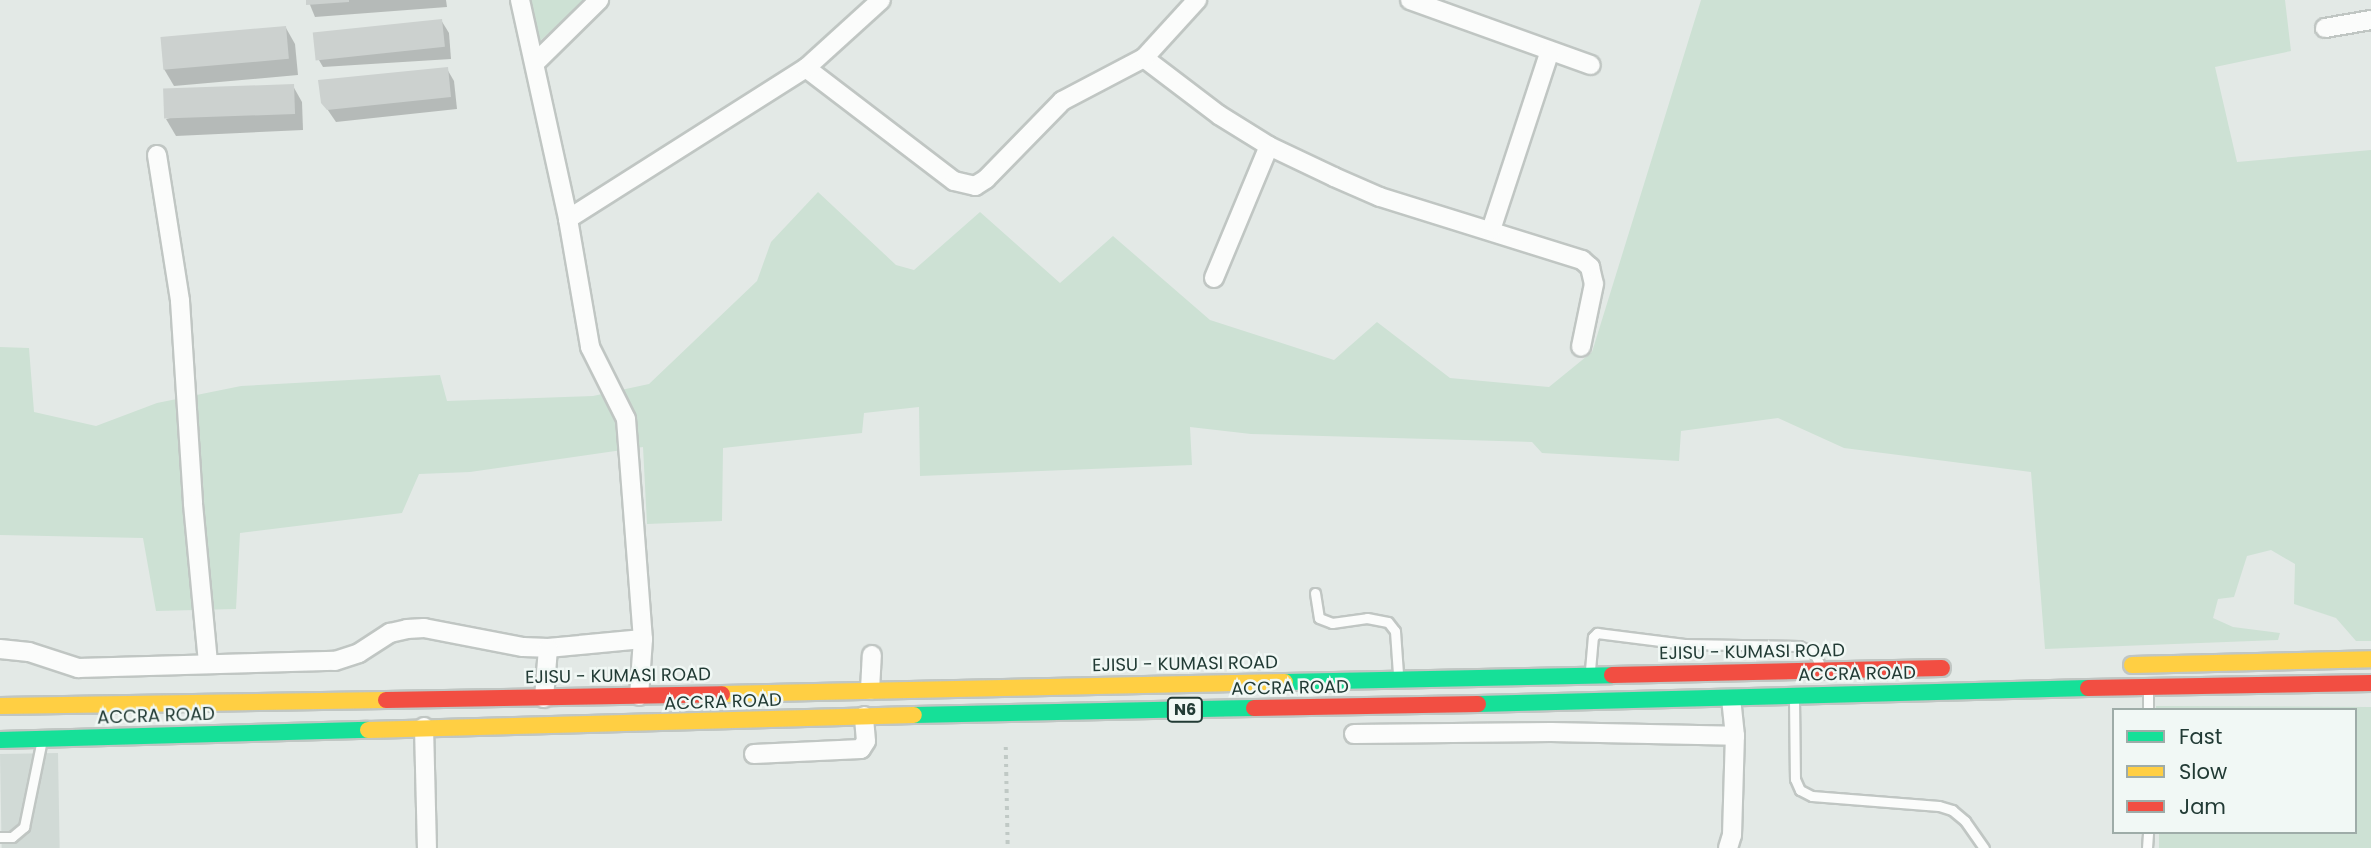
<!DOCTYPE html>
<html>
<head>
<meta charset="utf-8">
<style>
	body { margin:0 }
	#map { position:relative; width:2371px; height:848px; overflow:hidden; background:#e3e9e6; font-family:Poppins,sans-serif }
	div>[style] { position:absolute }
	.built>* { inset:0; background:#d1dad6; transform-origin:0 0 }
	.green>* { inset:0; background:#cde1d4 }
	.shadow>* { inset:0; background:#0003 }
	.building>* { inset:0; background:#ccd1cf; transform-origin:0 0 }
	.path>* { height:3.5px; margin-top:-1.75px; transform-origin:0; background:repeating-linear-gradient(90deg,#c0c9c5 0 3.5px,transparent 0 8.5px) }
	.roads { filter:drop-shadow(2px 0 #c0c6c3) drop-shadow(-2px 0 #c0c6c3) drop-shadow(0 2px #c0c6c3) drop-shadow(0 -2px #c0c6c3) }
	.lane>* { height:9px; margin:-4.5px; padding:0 4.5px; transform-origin:4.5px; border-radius:4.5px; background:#fbfcfb }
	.street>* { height:18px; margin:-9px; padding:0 9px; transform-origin:9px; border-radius:9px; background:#fbfcfb }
	.fast>* { height:16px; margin:-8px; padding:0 8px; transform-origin:8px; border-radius:8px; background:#16e098 }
	.slow>* { height:16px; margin:-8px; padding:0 8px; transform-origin:8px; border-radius:8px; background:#ffcf43 }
	.jam>* { height:16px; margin:-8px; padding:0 8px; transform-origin:8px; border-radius:8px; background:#f24e42 }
	span { translate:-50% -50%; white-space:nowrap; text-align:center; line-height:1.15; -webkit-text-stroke:5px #f1f8f5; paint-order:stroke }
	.shield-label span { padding:2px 5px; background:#f1f8f5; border:2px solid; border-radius:5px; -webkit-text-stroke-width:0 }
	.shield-label { font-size:16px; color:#223b35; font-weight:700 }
	.street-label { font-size:18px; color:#223b35 }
	.legend { position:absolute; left:2112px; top:708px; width:245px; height:126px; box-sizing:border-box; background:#f1f8f5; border:2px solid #9eaca8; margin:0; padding:9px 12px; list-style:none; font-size:21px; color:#223b35 }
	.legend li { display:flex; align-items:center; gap:14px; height:35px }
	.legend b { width:35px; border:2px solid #9eaca8 }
</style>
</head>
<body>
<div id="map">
	<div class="built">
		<div style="left:58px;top:753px;width:95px;height:58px;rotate:89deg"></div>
	</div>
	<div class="green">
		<div style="clip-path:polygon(531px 0,584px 0,538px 43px)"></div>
		<div style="clip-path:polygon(1701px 0,2285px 0,2291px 51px,2215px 67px,2237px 162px,2371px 150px,2371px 641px,2356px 641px,2336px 618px,2294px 604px,2295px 564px,2271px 550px,2247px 556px,2234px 597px,2218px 599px,2213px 618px,2233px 627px,2280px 633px,2278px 640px,2045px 649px,2031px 472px,1844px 448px,1778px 418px,1681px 431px,1679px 461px,1542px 453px,1532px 442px,1251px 434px,1190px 427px,1192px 465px,920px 476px,919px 407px,864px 413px,862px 433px,723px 448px,722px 521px,647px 524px,643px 447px,470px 472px,419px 474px,402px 513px,240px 533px,236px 609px,156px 611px,143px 538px,0 535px,0 347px,29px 348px,34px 412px,96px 426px,157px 403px,241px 386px,440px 375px,447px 401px,593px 396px,649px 384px,757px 281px,771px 242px,818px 192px,896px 265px,914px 270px,980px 212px,1060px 283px,1113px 236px,1210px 320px,1334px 360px,1377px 322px,1450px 378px,1549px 387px,1592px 352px)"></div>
		<div style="clip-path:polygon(2156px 706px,2371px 707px,2371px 848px,2159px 848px,2159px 832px,2355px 832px,2355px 710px,2156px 710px)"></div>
	</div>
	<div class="shadow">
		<div style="clip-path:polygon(308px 0,446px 0,447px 7px,315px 17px)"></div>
		<div style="clip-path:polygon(441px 20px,449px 33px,451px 59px,323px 67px,316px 55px)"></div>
		<div style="clip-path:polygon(286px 28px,295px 44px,298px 75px,174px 86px,164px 69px)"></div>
		<div style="clip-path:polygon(447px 69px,454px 81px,457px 109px,336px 122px,323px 103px)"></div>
		<div style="clip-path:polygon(293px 86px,302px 102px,303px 130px,176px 136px,166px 119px)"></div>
	</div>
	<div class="building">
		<div style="clip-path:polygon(306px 0,349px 0,349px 2px,306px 5px)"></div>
		<div style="left:442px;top:19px;width:28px;height:130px;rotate:84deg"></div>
		<div style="left:286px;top:26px;width:33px;height:126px;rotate:85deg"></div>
		<div style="clip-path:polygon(448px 67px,451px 97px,327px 110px,321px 103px,318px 80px)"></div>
		<div style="left:294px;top:84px;width:30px;height:131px;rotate:88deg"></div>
	</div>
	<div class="path">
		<div style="left:1006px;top:747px;width:101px;rotate:88.9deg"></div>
	</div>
	<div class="roads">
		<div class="lane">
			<div style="left:1315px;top:593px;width:25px;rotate:81deg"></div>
			<div style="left:1319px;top:618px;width:14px;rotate:21deg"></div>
			<div style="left:1332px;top:623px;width:35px;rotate:-8deg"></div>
			<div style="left:1367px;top:618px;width:21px;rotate:11deg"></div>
			<div style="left:1388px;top:622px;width:11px;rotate:52deg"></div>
			<div style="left:1395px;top:631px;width:43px;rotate:86deg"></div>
			<div style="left:1590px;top:670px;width:33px;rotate:-85deg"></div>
			<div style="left:1593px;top:637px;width:6px;rotate:-45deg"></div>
			<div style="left:1597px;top:633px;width:88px;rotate:7.2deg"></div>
			<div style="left:1684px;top:644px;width:115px;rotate:1deg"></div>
			<div style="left:1799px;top:646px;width:17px;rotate:25deg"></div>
			<div style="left:1814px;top:653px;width:11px;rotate:63deg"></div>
			<div style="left:1794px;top:699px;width:80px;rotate:89.3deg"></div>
			<div style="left:1795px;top:779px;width:12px;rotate:66deg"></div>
			<div style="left:1800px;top:790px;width:13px;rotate:27deg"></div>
			<div style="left:1812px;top:796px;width:127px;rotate:4.5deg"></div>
			<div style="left:1939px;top:806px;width:14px;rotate:17deg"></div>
			<div style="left:1952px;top:810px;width:17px;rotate:40deg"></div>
			<div style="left:1965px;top:821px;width:33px;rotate:55deg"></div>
			<div style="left:2148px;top:710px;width:17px;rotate:-90deg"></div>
			<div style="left:0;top:837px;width:12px"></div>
			<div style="left:12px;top:837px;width:16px;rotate:-40deg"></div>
			<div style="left:24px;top:827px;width:85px;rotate:-78.4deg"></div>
			<div style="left:2147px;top:848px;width:16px;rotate:-86deg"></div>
		</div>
		<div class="street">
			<div style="left:520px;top:0;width:224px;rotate:77.6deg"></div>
			<div style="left:568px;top:219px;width:130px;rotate:80.2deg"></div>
			<div style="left:590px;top:347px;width:80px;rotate:63.4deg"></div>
			<div style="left:626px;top:419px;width:221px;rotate:85.6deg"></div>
			<div style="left:643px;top:639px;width:57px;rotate:94deg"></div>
			<div style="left:1410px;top:0;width:192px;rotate:19.8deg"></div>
			<div style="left:2325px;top:28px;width:47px;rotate:-9.9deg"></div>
			<div style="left:1144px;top:58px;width:94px;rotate:37.2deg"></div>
			<div style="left:1219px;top:115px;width:59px;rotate:31.8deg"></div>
			<div style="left:1269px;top:146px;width:72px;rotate:25.5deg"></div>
			<div style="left:1334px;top:177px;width:50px;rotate:23.5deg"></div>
			<div style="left:1380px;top:197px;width:212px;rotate:17.3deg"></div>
			<div style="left:1582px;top:260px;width:11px;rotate:41deg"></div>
			<div style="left:1590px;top:267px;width:17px;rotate:77deg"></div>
			<div style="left:1594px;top:284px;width:64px;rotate:101.7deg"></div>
			<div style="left:535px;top:63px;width:90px;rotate:-44.5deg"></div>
			<div style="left:806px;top:68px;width:186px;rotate:37.4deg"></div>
			<div style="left:954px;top:181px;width:22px;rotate:13deg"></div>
			<div style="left:975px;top:186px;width:13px;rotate:-32deg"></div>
			<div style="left:986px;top:179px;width:109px;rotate:-45.7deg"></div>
			<div style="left:1062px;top:101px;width:93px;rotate:-27.7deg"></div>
			<div style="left:1144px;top:58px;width:79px;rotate:-47.6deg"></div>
			<div style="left:157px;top:155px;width:148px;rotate:81deg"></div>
			<div style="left:180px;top:301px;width:203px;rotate:86.3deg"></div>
			<div style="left:193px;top:504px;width:160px;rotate:84.6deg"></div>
			<div style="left:568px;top:219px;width:282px;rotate:-32.4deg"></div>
			<div style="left:806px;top:68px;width:101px;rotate:-42.2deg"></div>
			<div style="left:1491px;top:230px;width:188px;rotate:-71.8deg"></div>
			<div style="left:1214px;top:278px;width:143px;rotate:-67.4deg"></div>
			<div style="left:0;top:649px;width:29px;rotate:6deg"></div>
			<div style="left:29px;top:652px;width:52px;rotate:18.1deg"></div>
			<div style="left:78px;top:668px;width:257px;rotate:-1.6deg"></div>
			<div style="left:335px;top:661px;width:25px;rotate:-18deg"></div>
			<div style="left:359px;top:653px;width:37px;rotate:-33deg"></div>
			<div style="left:390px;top:633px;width:17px;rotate:-13deg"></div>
			<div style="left:407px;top:629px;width:17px;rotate:-3deg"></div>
			<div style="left:424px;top:628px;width:101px;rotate:10.9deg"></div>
			<div style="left:523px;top:647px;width:25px;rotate:2deg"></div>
			<div style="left:548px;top:648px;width:95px;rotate:-5.4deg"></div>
			<div style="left:870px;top:690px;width:35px;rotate:-87deg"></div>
			<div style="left:544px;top:698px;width:50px;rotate:-85.4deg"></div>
			<div style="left:424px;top:727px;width:121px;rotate:88.6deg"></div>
			<div style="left:1354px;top:734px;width:197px;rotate:-0.6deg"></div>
			<div style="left:1551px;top:732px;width:184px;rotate:1.2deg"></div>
			<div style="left:754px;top:754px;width:107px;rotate:-2.7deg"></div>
			<div style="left:861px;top:749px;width:9px;rotate:-58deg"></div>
			<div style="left:866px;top:741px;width:25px;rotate:-95deg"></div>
			<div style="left:1728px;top:848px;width:14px;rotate:-73deg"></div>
			<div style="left:1732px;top:835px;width:99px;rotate:-88.3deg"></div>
			<div style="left:1735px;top:736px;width:37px;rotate:-96deg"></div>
		</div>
		<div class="fast">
			<div style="left:1285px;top:682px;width:327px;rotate:-1.2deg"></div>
			<div style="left:1478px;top:704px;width:610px;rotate:-1.5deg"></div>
			<div style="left:914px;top:715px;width:340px;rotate:-1.2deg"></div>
			<div style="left:0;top:740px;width:368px;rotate:-1.6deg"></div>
		</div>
		<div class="slow">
			<div style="left:2132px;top:665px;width:239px;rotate:-1.4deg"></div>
			<div style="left:722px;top:694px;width:563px;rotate:-1.22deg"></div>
			<div style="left:0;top:706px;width:386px;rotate:-0.9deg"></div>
			<div style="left:368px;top:730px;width:546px;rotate:-1.57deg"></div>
		</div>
		<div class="jam">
			<div style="left:1612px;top:675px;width:330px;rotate:-1.2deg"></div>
			<div style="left:2088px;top:688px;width:283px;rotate:-1deg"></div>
			<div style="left:386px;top:700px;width:336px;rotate:-1deg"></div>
			<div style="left:1254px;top:708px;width:224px;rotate:-1deg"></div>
		</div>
	</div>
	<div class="shield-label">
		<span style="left:1185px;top:710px">N6</span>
	</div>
	<div class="street-label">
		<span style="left:1752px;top:652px;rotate:-1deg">EJISU - KUMASI ROAD</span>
		<span style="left:1185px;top:664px;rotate:-1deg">EJISU - KUMASI ROAD</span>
		<span style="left:1857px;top:674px;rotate:-1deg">ACCRA ROAD</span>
		<span style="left:618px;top:676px;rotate:-1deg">EJISU - KUMASI ROAD</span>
		<span style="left:1290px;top:688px;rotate:-1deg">ACCRA ROAD</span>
		<span style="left:723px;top:702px;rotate:-2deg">ACCRA ROAD</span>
		<span style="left:156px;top:716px;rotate:-2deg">ACCRA ROAD</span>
	</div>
	<ul class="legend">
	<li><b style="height:9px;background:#16e098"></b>Fast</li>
	<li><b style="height:9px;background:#ffcf43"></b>Slow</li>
	<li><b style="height:9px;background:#f24e42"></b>Jam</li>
	</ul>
</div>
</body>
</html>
